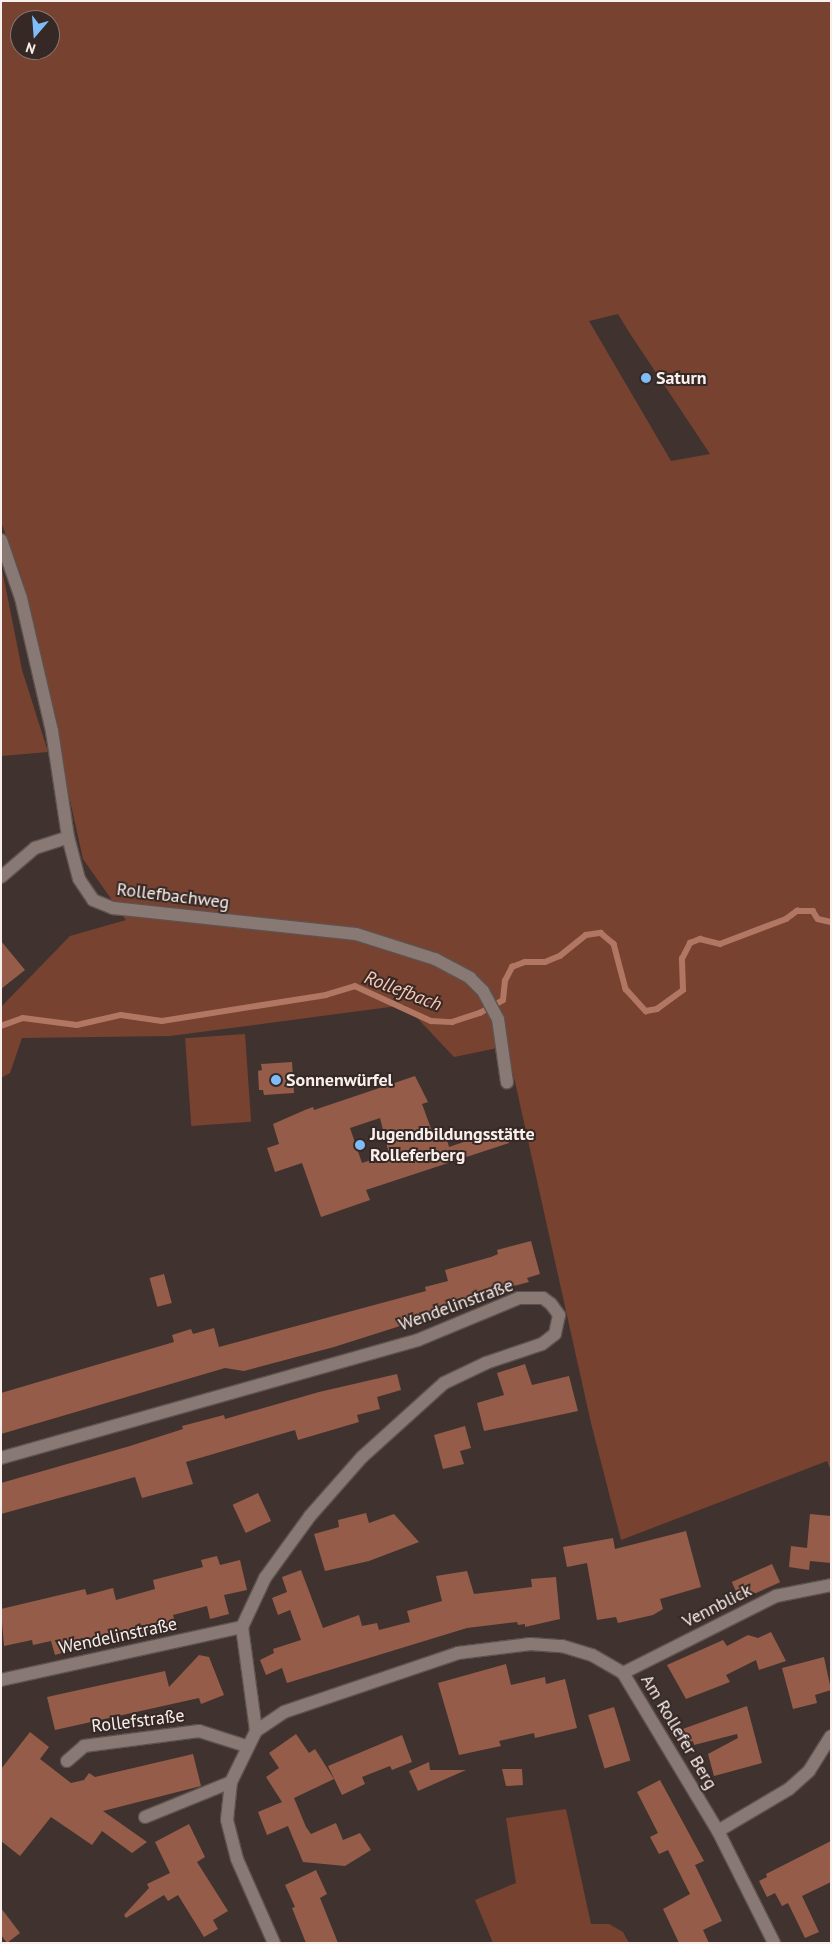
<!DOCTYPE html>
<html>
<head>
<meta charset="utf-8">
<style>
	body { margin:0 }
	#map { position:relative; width:832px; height:1944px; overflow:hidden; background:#40332f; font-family:"PT Sans",sans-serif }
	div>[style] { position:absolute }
	.green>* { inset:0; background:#784231; transform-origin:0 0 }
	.stream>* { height:5.5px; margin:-2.75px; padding:0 2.75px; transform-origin:2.75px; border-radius:2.75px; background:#b27763 }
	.building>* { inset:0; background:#955c49; transform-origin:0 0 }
	.roads { filter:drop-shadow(1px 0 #5e524f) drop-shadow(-1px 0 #5e524f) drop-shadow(0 1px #5e524f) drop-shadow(0 -1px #5e524f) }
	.minor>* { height:12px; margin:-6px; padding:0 6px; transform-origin:6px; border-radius:6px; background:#887974 }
	.dots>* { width:14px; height:14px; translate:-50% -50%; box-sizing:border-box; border:2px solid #362925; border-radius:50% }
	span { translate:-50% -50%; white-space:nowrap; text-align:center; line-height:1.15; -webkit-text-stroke:4px #362925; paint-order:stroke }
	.poi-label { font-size:18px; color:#f9f0ed; font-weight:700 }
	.left { translate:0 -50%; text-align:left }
	.street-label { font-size:18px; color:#f9f0ed }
	.water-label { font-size:19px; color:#fcc7b5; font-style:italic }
	.frame { position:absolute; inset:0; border:2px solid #f9f0ed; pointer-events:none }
	.north { position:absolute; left:10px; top:10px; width:50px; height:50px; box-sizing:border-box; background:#362925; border:1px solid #847975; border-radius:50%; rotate:198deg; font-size:14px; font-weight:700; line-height:20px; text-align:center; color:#f9f0ed }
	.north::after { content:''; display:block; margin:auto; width:18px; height:22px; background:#7fbdfa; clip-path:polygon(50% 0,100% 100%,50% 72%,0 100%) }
</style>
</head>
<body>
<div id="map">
	<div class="green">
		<div style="clip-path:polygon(evenodd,1px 1px,831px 1px,831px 1471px,827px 1461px,621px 1540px,591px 1423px,507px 1046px,454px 1057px,405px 1005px,170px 1036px,22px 1038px,10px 1073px,1px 1078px,1px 1007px,70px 936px,126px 920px,83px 859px,19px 570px,1px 522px,1px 1px,20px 20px,50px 20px,50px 50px,20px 50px,20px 20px,1px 1px,618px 314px,629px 332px,710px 454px,671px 461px,589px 321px,618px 314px)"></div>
		<div style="clip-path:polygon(1px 564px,22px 670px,48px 752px,1px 756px)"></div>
		<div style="left:245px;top:1034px;width:88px;height:60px;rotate:86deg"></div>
		<div style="clip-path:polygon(566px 1809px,591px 1924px,609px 1924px,623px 1932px,629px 1943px,493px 1943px,475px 1900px,516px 1883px,506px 1818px)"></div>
	</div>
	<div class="stream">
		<div style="left:1px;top:1026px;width:23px;rotate:-20deg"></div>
		<div style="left:23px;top:1018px;width:54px;rotate:7.4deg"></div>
		<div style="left:77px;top:1025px;width:45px;rotate:-12.8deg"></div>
		<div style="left:121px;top:1015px;width:41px;rotate:8.3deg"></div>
		<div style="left:162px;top:1021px;width:166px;rotate:-9deg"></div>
		<div style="left:326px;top:995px;width:30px;rotate:-17deg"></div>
		<div style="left:355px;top:986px;width:84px;rotate:24.7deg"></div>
		<div style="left:431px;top:1021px;width:21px;rotate:3deg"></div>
		<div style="left:452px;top:1022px;width:29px;rotate:-18deg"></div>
		<div style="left:480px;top:1013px;width:26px;rotate:-29deg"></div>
		<div style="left:503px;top:1000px;width:19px;rotate:-84deg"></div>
		<div style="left:505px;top:981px;width:16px;rotate:-63deg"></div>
		<div style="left:512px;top:967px;width:14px;rotate:-21deg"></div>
		<div style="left:525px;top:962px;width:20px"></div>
		<div style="left:545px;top:962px;width:16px;rotate:-22deg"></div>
		<div style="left:560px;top:956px;width:33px;rotate:-39deg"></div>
		<div style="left:586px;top:935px;width:15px;rotate:-8deg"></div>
		<div style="left:601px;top:933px;width:17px;rotate:40deg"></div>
		<div style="left:614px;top:944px;width:47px;rotate:75.1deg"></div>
		<div style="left:626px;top:989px;width:30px;rotate:48deg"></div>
		<div style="left:646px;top:1011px;width:11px;rotate:-10deg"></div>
		<div style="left:657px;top:1009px;width:32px;rotate:-36deg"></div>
		<div style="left:683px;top:990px;width:31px;rotate:-92deg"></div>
		<div style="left:682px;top:959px;width:18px;rotate:-63deg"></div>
		<div style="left:690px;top:943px;width:11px;rotate:-22deg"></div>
		<div style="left:700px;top:939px;width:21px;rotate:14deg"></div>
		<div style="left:720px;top:944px;width:71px;rotate:-20.7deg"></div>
		<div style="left:786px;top:919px;width:14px;rotate:-36deg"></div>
		<div style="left:797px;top:911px;width:16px"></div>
		<div style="left:813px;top:911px;width:9px;rotate:58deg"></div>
		<div style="left:818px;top:919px;width:13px;rotate:13deg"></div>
	</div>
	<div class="building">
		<div style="clip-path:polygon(1px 941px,25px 970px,1px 989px)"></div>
		<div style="clip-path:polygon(292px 1062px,294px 1093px,264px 1095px,263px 1090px,259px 1090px,258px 1071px,262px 1070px,261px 1064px)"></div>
		<div style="clip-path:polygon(evenodd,415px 1076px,428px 1102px,422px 1104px,433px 1134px,444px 1129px,449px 1147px,505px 1128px,509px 1143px,366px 1190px,370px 1200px,321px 1217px,302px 1163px,275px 1172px,267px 1148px,279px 1144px,273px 1124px,305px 1110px,313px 1107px,314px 1110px,415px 1076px,380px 1118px,389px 1154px,362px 1163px,350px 1128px,380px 1118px)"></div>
		<div style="clip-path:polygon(531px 1241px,540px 1274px,527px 1278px,529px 1282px,439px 1306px,441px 1313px,334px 1347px,244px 1371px,225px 1368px,1px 1434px,1px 1393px,174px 1342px,172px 1335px,191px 1329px,193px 1334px,214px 1328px,219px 1347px,426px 1291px,425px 1287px,448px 1281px,445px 1270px,491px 1257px,498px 1254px,497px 1250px)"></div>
		<div style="left:164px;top:1274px;width:30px;height:15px;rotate:75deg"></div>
		<div style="clip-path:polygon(525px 1364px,532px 1385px,569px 1376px,578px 1411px,484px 1431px,477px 1403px,504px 1395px,497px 1373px)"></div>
		<div style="clip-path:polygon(397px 1374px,401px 1390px,377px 1397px,380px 1409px,357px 1415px,359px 1422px,298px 1440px,295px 1430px,186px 1462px,193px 1484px,142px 1498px,135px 1477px,1px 1514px,1px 1483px,130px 1446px,183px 1429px,182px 1426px,224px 1415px,225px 1419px,319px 1392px)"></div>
		<div style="clip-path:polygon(465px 1426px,471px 1448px,460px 1451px,464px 1464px,443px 1469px,434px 1435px)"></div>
		<div style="left:258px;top:1493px;width:31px;height:28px;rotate:65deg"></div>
		<div style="clip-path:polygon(366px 1513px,369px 1523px,394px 1514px,419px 1542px,369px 1561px,325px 1571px,314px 1534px,339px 1527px,338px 1520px)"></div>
		<div style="clip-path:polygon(810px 1514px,831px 1516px,831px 1563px,810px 1561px,809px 1570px,789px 1567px,791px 1546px,807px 1548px)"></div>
		<div style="clip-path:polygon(686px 1531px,701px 1587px,660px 1599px,663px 1609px,653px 1615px,618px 1623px,616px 1617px,597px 1620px,587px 1563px,567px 1567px,563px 1547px,613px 1538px,615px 1549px)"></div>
		<div style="clip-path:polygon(217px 1556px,220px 1565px,240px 1560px,247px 1590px,224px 1595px,229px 1614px,210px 1619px,207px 1606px,173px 1615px,176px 1627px,116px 1639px,114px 1632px,74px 1643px,75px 1649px,55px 1655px,51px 1641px,33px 1645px,32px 1640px,4px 1646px,1px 1609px,85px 1589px,87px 1595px,113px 1588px,116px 1600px,155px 1589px,153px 1580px,203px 1567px,201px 1560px)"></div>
		<div style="left:772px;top:1564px;width:20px;height:44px;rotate:66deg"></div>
		<div style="clip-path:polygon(301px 1570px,323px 1628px,359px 1615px,362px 1626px,377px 1623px,379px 1630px,410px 1622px,407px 1611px,442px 1601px,436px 1576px,467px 1571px,474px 1594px,532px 1587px,531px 1579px,556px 1577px,560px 1619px,525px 1627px,525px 1624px,518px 1625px,517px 1622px,467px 1628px,287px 1683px,282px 1668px,266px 1675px,260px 1660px,274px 1653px,273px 1649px,301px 1640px,290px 1610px,278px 1615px,272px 1598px,287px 1592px,282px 1577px)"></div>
		<div style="clip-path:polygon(771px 1632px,786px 1661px,759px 1670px,756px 1660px,726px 1675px,730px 1682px,686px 1699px,667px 1665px,723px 1640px,727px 1646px,748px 1635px,758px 1638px)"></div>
		<div style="clip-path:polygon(199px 1655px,209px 1657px,224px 1695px,201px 1704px,199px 1698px,55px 1730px,47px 1697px,165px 1671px,169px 1687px)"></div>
		<div style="clip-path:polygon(824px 1657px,831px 1690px,815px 1695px,817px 1703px,793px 1709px,782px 1668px)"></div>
		<div style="clip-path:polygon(506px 1664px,511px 1685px,545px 1677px,546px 1684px,565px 1679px,577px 1728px,535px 1738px,534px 1733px,499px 1741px,501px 1746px,459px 1755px,438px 1683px)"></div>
		<div style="clip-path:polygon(747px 1706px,762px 1763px,714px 1776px,708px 1754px,738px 1738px,737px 1734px,694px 1745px,693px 1741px,684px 1744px,677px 1731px)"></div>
		<div style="left:614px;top:1707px;width:56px;height:27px;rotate:73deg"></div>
		<div style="clip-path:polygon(30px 1732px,49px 1747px,40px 1759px,71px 1783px,84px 1780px,89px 1773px,95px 1777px,193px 1754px,201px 1786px,103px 1811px,147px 1842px,132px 1853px,102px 1831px,92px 1845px,51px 1817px,20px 1856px,1px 1841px,1px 1769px)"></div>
		<div style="clip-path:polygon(296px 1734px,309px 1753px,315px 1749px,334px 1779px,294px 1798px,306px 1827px,311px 1834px,336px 1823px,343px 1840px,360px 1833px,371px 1850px,345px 1866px,303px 1862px,288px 1826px,267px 1835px,258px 1812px,282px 1802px,266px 1777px,279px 1768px,269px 1753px)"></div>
		<div style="clip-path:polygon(402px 1735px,412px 1762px,392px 1770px,390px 1766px,362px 1777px,365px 1784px,342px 1795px,328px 1766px)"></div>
		<div style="clip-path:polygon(429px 1762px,430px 1770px,466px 1770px,418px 1791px,409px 1771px)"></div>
		<div style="clip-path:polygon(502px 1769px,522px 1769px,523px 1785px,506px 1786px)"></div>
		<div style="clip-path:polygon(660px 1780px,704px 1861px,695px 1865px,722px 1921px,703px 1930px,709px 1943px,679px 1943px,663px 1909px,690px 1894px,668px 1850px,659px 1854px,650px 1837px,658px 1833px,637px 1792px)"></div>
		<div style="clip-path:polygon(189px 1824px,205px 1857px,197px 1862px,228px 1911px,213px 1920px,218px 1929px,204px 1937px,178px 1895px,168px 1901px,164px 1895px,126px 1918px,124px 1915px,149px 1888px,147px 1884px,170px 1873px,155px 1842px)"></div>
		<div style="clip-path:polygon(831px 1841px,831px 1882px,802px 1896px,819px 1932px,805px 1938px,788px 1903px,782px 1906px,775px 1893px,767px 1897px,759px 1881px,767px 1877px,766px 1874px)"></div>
		<div style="clip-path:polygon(316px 1870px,327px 1894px,320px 1898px,338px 1943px,306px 1943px,292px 1908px,295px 1907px,285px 1885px)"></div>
		<div style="clip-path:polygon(1px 1908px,20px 1933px,7px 1943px,1px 1935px)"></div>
	</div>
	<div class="roads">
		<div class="minor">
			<div style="left:1px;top:540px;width:61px;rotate:71deg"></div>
			<div style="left:21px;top:598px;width:137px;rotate:76.9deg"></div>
			<div style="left:52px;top:731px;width:107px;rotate:81.4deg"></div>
			<div style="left:68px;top:837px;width:43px;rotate:75.3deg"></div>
			<div style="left:79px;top:879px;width:25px;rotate:56deg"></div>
			<div style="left:93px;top:900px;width:22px;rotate:22deg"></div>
			<div style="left:113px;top:908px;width:244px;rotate:6.1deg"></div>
			<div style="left:356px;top:934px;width:83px;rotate:17.6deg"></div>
			<div style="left:435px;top:959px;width:40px;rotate:28deg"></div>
			<div style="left:470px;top:978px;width:18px;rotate:45deg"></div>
			<div style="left:483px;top:991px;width:32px;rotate:62deg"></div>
			<div style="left:498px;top:1019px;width:64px;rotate:81.9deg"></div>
			<div style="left:1px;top:877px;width:45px;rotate:-40.5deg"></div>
			<div style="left:35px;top:848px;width:35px;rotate:-18deg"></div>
			<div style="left:1px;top:1458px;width:433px;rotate:-15.8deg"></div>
			<div style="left:418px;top:1340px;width:109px;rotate:-22.6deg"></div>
			<div style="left:519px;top:1298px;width:24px"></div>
			<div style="left:543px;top:1298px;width:10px;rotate:37deg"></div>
			<div style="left:551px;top:1304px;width:14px;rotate:54deg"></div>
			<div style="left:559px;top:1315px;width:19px;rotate:102deg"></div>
			<div style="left:555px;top:1334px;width:16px;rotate:142deg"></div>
			<div style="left:542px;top:1344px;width:59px;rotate:161.3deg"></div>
			<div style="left:486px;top:1363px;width:47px;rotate:154.5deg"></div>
			<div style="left:444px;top:1383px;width:110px;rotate:137.9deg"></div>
			<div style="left:362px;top:1457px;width:79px;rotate:131.4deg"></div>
			<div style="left:310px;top:1516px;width:77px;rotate:126deg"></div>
			<div style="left:265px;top:1578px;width:54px;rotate:115.1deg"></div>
			<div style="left:242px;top:1627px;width:105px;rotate:82.3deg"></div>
			<div style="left:623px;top:1673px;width:171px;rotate:-26.7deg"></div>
			<div style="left:776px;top:1596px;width:56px;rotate:-11.3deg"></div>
			<div style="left:1px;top:1680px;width:247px;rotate:-12.4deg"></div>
			<div style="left:67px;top:1761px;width:23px;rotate:-41deg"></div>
			<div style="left:84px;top:1746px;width:116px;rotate:-7.4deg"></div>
			<div style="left:199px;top:1731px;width:49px;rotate:17.7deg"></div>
			<div style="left:145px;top:1817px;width:93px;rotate:-22.1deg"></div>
			<div style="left:718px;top:1831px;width:82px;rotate:-30.6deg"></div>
			<div style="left:789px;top:1789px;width:27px;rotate:-42deg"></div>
			<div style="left:809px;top:1771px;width:41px;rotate:-57.8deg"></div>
			<div style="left:274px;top:1943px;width:92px;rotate:-113.8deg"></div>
			<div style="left:237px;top:1859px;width:40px;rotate:-104.4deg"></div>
			<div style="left:227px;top:1820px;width:38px;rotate:-84deg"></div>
			<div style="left:231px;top:1782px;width:57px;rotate:-63.9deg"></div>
			<div style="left:256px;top:1731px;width:34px;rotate:-34deg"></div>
			<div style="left:284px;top:1712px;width:184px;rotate:-18.7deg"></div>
			<div style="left:458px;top:1653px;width:73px;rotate:-7.1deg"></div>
			<div style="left:530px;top:1644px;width:32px;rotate:4deg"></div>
			<div style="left:562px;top:1646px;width:31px;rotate:17deg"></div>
			<div style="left:592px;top:1655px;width:36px;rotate:30deg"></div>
			<div style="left:623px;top:1673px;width:184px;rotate:59deg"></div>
			<div style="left:718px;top:1831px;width:125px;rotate:63.4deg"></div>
		</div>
	</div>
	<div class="dots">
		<div style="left:646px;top:378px;background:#7fbdfa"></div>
		<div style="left:276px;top:1080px;background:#7fbdfa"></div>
		<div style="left:360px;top:1145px;background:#7fbdfa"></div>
	</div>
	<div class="poi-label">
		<span class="left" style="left:656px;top:378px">Saturn</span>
		<span class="left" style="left:286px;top:1080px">Sonnenwürfel</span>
		<span class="left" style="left:370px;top:1145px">Jugendbildungsstätte<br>Rolleferberg</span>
	</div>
	<div class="street-label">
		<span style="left:173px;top:896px;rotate:7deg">Rollefbachweg</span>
		<span style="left:456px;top:1305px;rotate:-20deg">Wendelinstraße</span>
		<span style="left:717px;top:1606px;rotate:-27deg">Vennblick</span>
		<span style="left:118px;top:1636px;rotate:-12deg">Wendelinstraße</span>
		<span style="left:138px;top:1721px;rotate:-7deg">Rollefstraße</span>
		<span style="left:679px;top:1732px;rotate:59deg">Am Rollefer Berg</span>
	</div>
	<div class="water-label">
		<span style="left:403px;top:991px;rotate:21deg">Rollefbach</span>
	</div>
	<div class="frame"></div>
	<div class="north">N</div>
</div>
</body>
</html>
